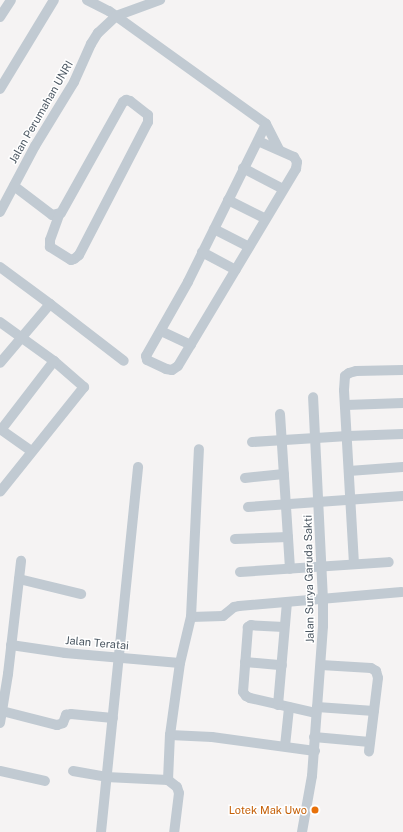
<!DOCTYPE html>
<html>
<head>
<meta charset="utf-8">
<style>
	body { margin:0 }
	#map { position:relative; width:403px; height:832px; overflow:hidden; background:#f5f3f3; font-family:"Public Sans",sans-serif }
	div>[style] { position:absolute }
	.minor>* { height:10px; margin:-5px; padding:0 5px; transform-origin:5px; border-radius:5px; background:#c1cad2 }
	.dots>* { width:11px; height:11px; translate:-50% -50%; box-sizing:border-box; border:2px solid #fff; border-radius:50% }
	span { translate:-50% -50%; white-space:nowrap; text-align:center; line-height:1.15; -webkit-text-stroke:3px #fff; paint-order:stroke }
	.street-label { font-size:11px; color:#4a5661 }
	.food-label { font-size:11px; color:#c56008 }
	.right { translate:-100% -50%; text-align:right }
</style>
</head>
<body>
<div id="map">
	<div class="minor">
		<div style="left:87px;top:0;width:25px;rotate:27deg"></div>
		<div style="left:109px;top:11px;width:193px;rotate:35.7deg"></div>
		<div style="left:266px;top:124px;width:176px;rotate:116.3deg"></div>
		<div style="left:188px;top:282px;width:85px;rotate:119.6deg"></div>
		<div style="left:146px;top:356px;width:4px;rotate:76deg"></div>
		<div style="left:147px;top:360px;width:21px;rotate:25deg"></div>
		<div style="left:166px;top:369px;width:6px;rotate:9deg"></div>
		<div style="left:172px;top:370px;width:7px;rotate:-34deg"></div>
		<div style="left:178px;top:366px;width:230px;rotate:-59.1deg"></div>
		<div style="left:296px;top:169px;width:7px;rotate:-82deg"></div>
		<div style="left:297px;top:162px;width:6px;rotate:-121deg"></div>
		<div style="left:294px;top:157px;width:39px;rotate:-156deg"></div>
		<div style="left:0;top:17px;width:20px;rotate:-57deg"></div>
		<div style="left:0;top:89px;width:104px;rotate:-58.8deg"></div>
		<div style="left:266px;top:124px;width:29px;rotate:63deg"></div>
		<div style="left:243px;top:168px;width:45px;rotate:27.7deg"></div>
		<div style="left:14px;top:186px;width:48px;rotate:37.3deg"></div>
		<div style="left:52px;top:215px;width:9px;rotate:-13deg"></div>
		<div style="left:61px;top:213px;width:127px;rotate:-60.8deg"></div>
		<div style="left:123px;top:102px;width:4px;rotate:-34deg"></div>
		<div style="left:126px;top:100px;width:4px;rotate:14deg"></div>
		<div style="left:130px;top:101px;width:23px;rotate:38deg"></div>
		<div style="left:148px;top:115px;width:7px;rotate:90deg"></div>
		<div style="left:148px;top:122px;width:150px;rotate:117.4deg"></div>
		<div style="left:79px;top:255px;width:6px;rotate:141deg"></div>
		<div style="left:74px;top:259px;width:3px;rotate:162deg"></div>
		<div style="left:71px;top:260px;width:25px;rotate:-148deg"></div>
		<div style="left:50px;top:247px;width:7px;rotate:-90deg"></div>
		<div style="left:50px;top:240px;width:27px;rotate:-70deg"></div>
		<div style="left:228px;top:200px;width:42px;rotate:26.6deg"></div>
		<div style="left:0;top:212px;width:75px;rotate:-62.1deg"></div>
		<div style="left:35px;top:146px;width:75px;rotate:-58.6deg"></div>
		<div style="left:74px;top:82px;width:42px;rotate:-65.9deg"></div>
		<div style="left:91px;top:44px;width:13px;rotate:-58deg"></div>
		<div style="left:98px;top:33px;width:25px;rotate:-43deg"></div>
		<div style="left:116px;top:16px;width:47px;rotate:-20deg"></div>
		<div style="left:214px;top:229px;width:39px;rotate:27deg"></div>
		<div style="left:202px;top:252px;width:38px;rotate:28deg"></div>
		<div style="left:0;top:267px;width:62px;rotate:36.5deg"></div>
		<div style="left:50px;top:304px;width:77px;rotate:130.3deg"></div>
		<div style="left:50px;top:304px;width:93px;rotate:37.6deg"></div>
		<div style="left:0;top:322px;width:67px;rotate:35.8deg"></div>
		<div style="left:54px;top:361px;width:40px;rotate:41deg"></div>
		<div style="left:84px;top:387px;width:134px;rotate:128.7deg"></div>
		<div style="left:161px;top:331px;width:33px;rotate:25deg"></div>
		<div style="left:346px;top:405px;width:57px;rotate:-2deg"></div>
		<div style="left:280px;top:414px;width:155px;rotate:86.3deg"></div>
		<div style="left:0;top:429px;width:38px;rotate:35deg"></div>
		<div style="left:1px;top:430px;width:87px;rotate:-52.5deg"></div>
		<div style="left:252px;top:442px;width:96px;rotate:-3.6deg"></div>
		<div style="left:348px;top:436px;width:55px;rotate:-2.1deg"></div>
		<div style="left:349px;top:471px;width:54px;rotate:-4.2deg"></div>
		<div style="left:245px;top:478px;width:39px;rotate:-6deg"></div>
		<div style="left:248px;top:507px;width:155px;rotate:-4.1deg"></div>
		<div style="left:235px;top:539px;width:53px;rotate:-2.2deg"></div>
		<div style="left:354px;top:564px;width:174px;rotate:-93.3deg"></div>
		<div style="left:344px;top:390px;width:14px;rotate:-86deg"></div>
		<div style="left:345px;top:376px;width:5px;rotate:-37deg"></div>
		<div style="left:349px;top:373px;width:7px;rotate:-16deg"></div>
		<div style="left:356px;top:371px;width:47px;rotate:-1.2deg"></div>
		<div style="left:240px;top:572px;width:149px;rotate:-3.8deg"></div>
		<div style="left:19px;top:579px;width:64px;rotate:13.6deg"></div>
		<div style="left:191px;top:617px;width:32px;rotate:-2deg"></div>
		<div style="left:223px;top:616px;width:14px;rotate:-39deg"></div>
		<div style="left:234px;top:607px;width:5px;rotate:-11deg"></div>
		<div style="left:239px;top:606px;width:163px;rotate:-4.9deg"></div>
		<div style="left:284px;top:627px;width:33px;rotate:-177deg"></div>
		<div style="left:251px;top:625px;width:4px;rotate:146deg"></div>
		<div style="left:248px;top:627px;width:65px;rotate:94.4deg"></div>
		<div style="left:243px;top:692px;width:5px;rotate:53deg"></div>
		<div style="left:246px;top:696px;width:4px;rotate:27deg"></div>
		<div style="left:250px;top:698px;width:68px;rotate:12.8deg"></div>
		<div style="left:11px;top:645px;width:55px;rotate:8.4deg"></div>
		<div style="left:65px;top:653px;width:115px;rotate:5deg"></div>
		<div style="left:245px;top:662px;width:37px;rotate:5deg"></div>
		<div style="left:321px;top:665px;width:50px;rotate:3.4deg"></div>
		<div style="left:371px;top:668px;width:6px;rotate:31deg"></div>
		<div style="left:376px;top:671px;width:7px;rotate:74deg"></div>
		<div style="left:378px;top:678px;width:74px;rotate:97deg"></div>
		<div style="left:278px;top:705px;width:103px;rotate:-85deg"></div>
		<div style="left:317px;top:707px;width:57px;rotate:4deg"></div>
		<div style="left:2px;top:711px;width:57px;rotate:14.3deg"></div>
		<div style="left:57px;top:725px;width:6px;rotate:-18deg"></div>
		<div style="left:63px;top:723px;width:9px;rotate:-69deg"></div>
		<div style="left:66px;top:715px;width:5px;rotate:-11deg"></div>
		<div style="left:71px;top:714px;width:42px;rotate:5.4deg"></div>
		<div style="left:0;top:723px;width:50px;rotate:-80.7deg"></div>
		<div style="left:8px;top:674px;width:114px;rotate:-83.4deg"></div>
		<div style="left:170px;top:735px;width:42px;rotate:2.7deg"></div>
		<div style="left:212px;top:737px;width:104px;rotate:7.7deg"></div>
		<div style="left:314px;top:737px;width:56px;rotate:5.1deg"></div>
		<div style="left:285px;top:746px;width:39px;rotate:-84deg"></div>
		<div style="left:0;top:771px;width:46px;rotate:12.5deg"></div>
		<div style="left:73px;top:771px;width:34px;rotate:10deg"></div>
		<div style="left:106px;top:777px;width:62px;rotate:2.8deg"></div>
		<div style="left:168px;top:780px;width:11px;rotate:38deg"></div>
		<div style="left:177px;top:787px;width:6px;rotate:72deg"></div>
		<div style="left:179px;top:793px;width:39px;rotate:97deg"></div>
		<div style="left:168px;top:780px;width:45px;rotate:-87.5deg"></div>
		<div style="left:170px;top:735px;width:73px;rotate:-82.1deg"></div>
		<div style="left:180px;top:663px;width:47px;rotate:-76.6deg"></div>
		<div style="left:191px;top:617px;width:168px;rotate:-87.3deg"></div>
		<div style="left:101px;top:832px;width:367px;rotate:-84.2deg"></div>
		<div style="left:302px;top:832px;width:57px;rotate:-79.9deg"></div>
		<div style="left:312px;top:776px;width:150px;rotate:-85.8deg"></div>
		<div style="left:323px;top:626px;width:26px;rotate:-90deg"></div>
		<div style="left:323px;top:600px;width:203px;rotate:-92.8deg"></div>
	</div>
	<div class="dots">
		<div style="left:315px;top:810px;background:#e8710a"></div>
	</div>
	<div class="street-label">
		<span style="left:41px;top:112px;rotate:-60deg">Jalan Perumahan UNRI</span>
		<span style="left:309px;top:579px;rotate:-91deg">Jalan Surya Garuda Sakti</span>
		<span style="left:97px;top:643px;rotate:5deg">Jalan Teratai</span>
	</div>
	<div class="food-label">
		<span class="right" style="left:307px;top:810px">Lotek Mak Uwo</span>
	</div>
</div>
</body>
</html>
